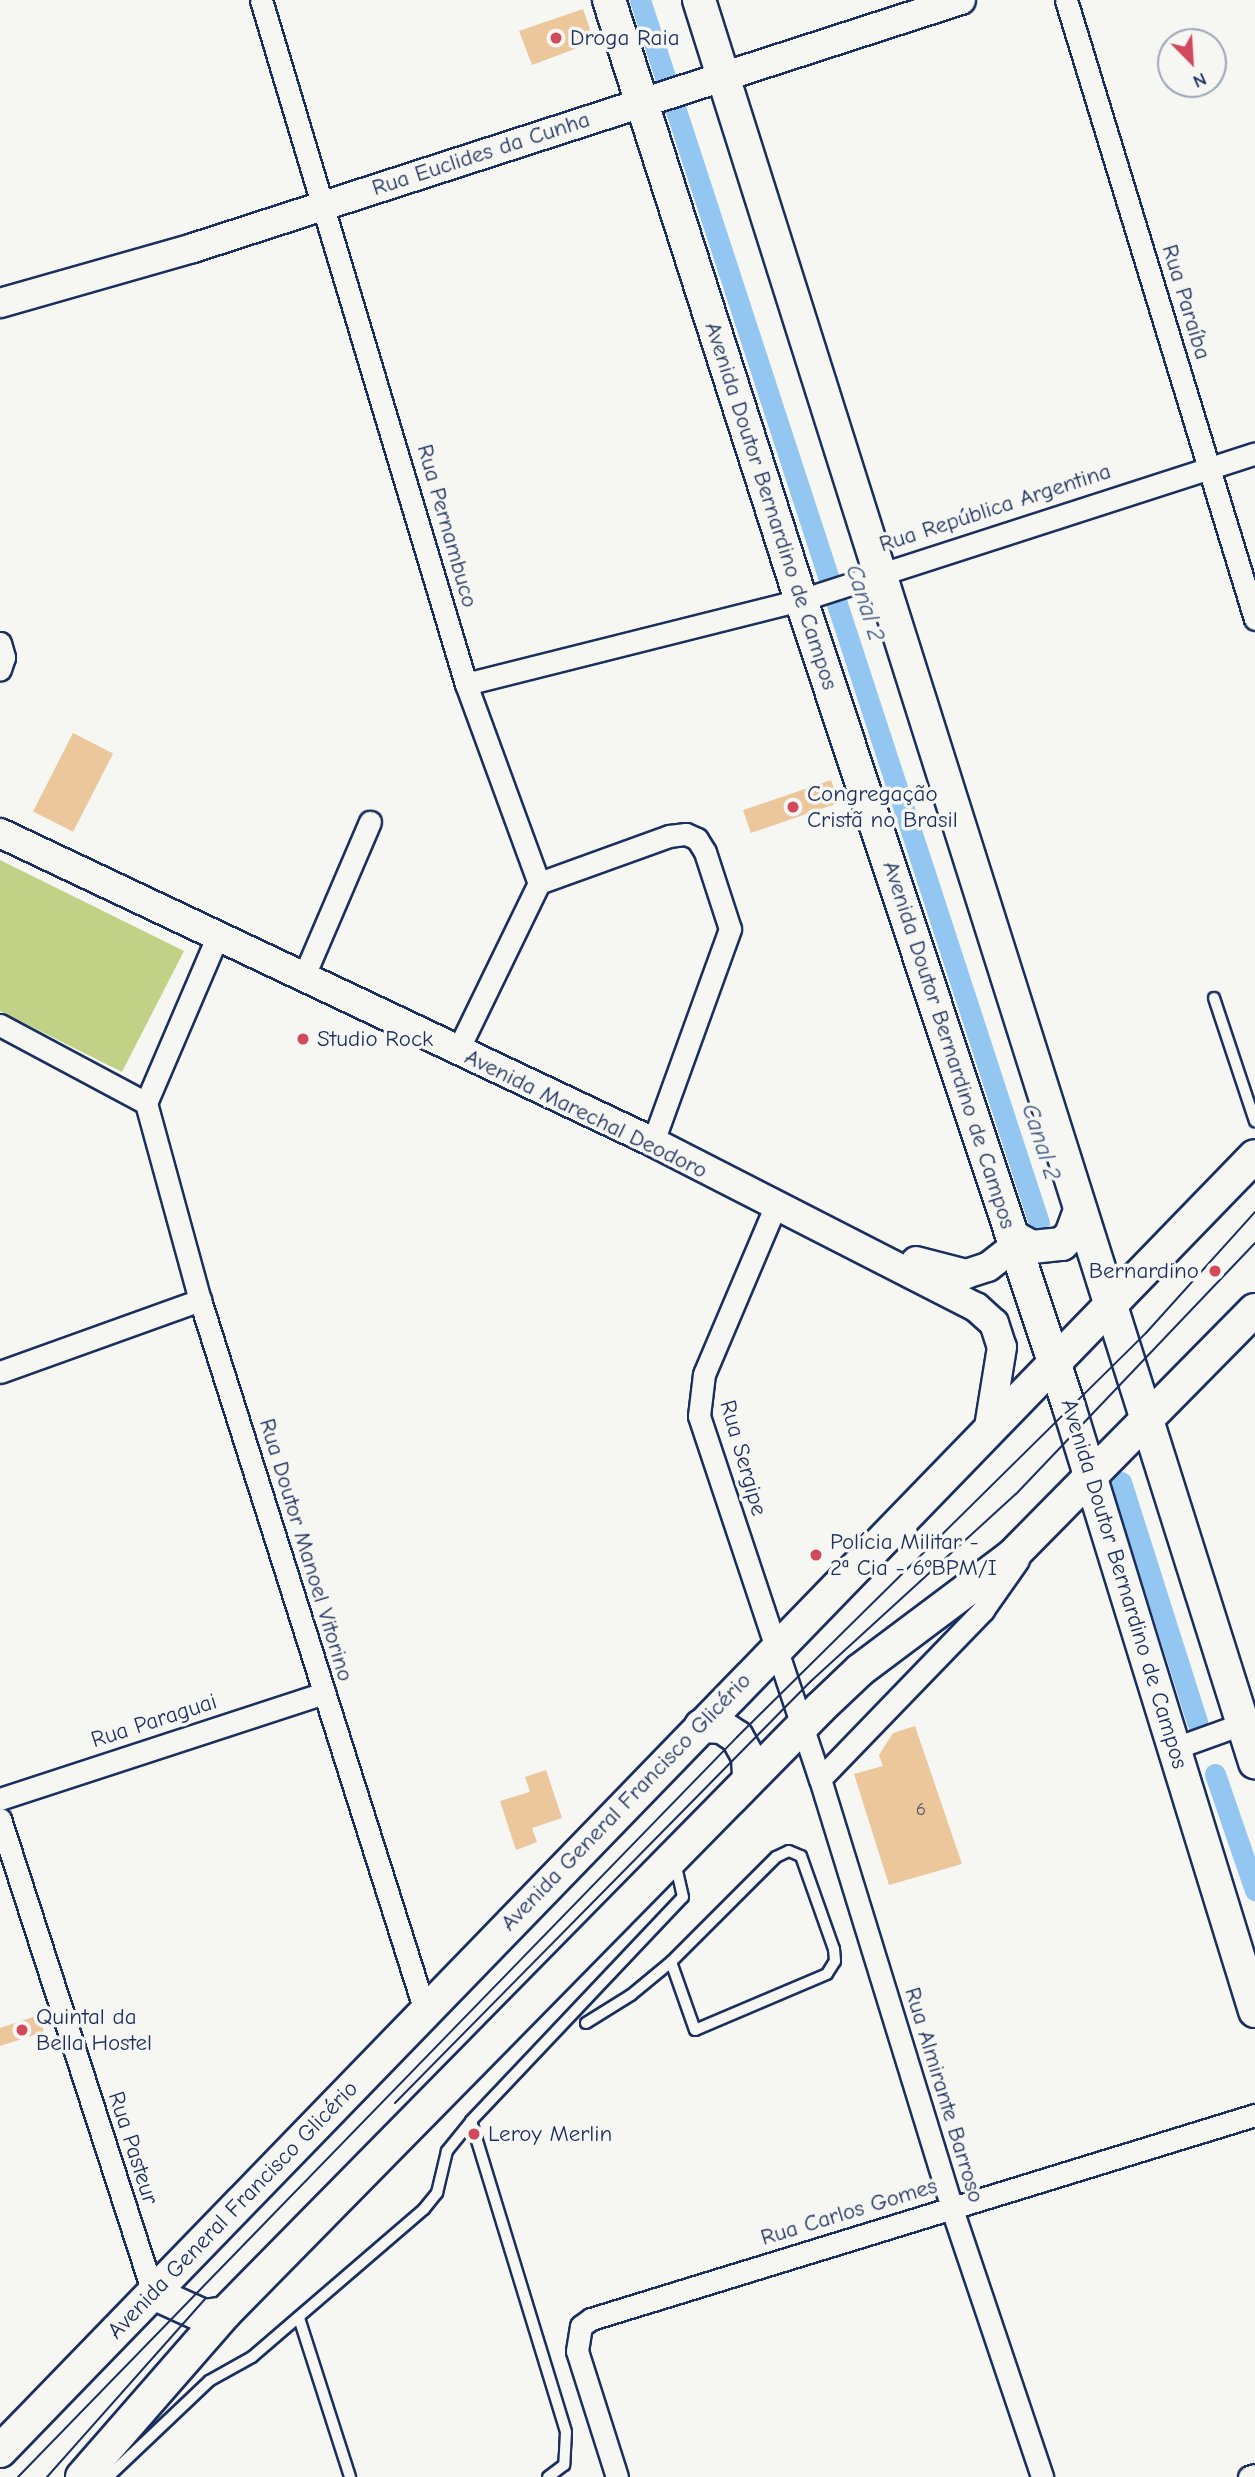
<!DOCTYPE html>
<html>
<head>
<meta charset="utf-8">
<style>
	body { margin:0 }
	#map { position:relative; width:1255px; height:2477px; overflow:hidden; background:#f6f6f2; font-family:"Comic Neue",sans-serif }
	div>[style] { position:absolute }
	.green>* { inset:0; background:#c1d287 }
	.canal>* { height:21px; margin:-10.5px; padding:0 10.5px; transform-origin:10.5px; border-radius:10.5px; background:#93c6f0 }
	.building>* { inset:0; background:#ebc79b; transform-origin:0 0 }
	.roads { filter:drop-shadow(2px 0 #1b2f5e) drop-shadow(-2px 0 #1b2f5e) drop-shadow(0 2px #1b2f5e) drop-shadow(0 -2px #1b2f5e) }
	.service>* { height:10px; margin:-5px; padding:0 5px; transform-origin:5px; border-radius:5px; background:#f6f6f2 }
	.minor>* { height:21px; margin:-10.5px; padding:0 10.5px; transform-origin:10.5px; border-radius:10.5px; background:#f6f6f2 }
	.tertiary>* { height:28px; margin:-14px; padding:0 14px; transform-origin:14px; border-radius:14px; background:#f6f6f2 }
	.secondary>* { height:32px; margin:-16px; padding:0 16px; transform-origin:16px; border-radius:16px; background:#f6f6f2 }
	.tram>* { height:2px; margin:-1px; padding:0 1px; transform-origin:1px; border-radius:1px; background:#1b2f5e }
	.dots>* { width:19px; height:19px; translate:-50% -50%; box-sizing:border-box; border:4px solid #f6f6f2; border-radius:50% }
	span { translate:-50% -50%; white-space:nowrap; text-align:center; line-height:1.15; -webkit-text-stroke:7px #f6f6f2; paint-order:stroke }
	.number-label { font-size:19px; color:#4f556d }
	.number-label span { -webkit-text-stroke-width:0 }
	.poi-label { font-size:23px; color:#1b2f5e }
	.left { translate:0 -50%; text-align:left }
	.right { translate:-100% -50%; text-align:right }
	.street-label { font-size:23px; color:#1b2f5e }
	.water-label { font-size:24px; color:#395582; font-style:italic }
	.north { position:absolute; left:1157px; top:28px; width:70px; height:70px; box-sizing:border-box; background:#f6f6f2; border:2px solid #9ea6b7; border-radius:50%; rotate:156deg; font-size:19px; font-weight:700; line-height:28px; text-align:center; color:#1b2f5e }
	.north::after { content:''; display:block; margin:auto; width:24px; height:32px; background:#d1495b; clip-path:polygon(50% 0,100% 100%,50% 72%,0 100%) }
</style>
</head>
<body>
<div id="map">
	<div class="green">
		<div style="clip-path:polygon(0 860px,184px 951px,122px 1072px,0 1011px)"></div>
	</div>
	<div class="canal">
		<div style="left:640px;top:0;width:1286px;rotate:71.93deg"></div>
		<div style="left:1121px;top:1482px;width:252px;rotate:72.4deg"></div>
		<div style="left:1215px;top:1774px;width:123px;rotate:71deg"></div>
	</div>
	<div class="building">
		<div style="clip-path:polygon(583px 9px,592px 35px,583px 46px,532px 65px,519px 31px)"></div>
		<div style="left:73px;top:733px;width:45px;height:88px;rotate:27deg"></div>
		<div style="left:831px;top:780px;width:24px;height:93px;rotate:71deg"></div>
		<div style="clip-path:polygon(915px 1726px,962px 1864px,889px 1885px,854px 1774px,883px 1766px,879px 1755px,893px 1733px)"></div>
		<div style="clip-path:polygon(546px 1770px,562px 1818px,532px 1828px,537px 1842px,516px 1850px,500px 1801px,530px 1792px,525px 1777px)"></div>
		<div style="clip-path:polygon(39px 2015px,44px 2032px,0 2046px,0 2028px)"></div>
	</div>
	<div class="roads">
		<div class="service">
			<div style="left:1214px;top:998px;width:130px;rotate:71.6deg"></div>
			<div style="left:586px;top:2023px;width:53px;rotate:-31.9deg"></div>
			<div style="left:631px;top:1995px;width:52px;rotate:-39.5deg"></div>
			<div style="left:671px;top:1962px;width:148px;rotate:-45deg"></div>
			<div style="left:776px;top:1857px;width:14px;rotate:-25deg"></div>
			<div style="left:789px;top:1851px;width:13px;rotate:23deg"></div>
			<div style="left:801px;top:1856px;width:99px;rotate:70.5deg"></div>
			<div style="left:834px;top:1949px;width:12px;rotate:85deg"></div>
			<div style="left:835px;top:1961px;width:15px;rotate:122deg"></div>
			<div style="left:827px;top:1974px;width:143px;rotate:157deg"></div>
			<div style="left:695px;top:2030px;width:72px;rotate:-109.4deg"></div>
			<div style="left:471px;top:2121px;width:325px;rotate:73deg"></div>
			<div style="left:566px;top:2432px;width:33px;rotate:93deg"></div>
			<div style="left:564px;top:2465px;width:20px;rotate:143deg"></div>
			<div style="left:299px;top:2318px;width:167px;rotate:72.2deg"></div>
			<div style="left:108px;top:2477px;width:139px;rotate:-43.5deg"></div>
			<div style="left:209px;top:2381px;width:49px;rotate:-29.2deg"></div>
			<div style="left:252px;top:2357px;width:227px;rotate:-40.7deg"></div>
			<div style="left:424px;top:2209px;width:21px;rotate:-51deg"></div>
			<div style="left:437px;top:2193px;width:43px;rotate:-76.6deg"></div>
			<div style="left:447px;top:2151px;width:38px;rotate:-51deg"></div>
			<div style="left:471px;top:2121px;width:308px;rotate:-46.6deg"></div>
			<div style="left:683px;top:1897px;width:36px;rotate:-103deg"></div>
		</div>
		<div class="minor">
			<div style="left:261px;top:0;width:714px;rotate:73.32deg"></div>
			<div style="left:466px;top:684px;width:212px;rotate:69.9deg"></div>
			<div style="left:539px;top:883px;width:188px;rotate:115.9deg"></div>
			<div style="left:1066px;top:0;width:647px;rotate:73.02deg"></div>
			<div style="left:0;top:643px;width:15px;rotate:74deg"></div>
			<div style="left:4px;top:657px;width:13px;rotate:108deg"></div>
			<div style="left:466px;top:684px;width:345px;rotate:-14.1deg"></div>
			<div style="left:801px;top:600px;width:477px;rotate:-17.9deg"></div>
			<div style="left:539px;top:883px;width:138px;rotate:-19.9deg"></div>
			<div style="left:669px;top:836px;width:17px;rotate:-7deg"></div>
			<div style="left:686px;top:834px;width:12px;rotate:24deg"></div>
			<div style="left:697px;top:839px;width:15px;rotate:58deg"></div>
			<div style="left:705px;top:852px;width:81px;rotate:72deg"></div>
			<div style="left:730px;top:929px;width:226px;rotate:109.9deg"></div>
			<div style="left:303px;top:978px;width:170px;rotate:-66.8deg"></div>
			<div style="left:0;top:1025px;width:166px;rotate:28.1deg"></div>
			<div style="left:146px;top:1103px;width:181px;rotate:-66.8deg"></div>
			<div style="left:146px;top:1103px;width:204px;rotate:74.7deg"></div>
			<div style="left:200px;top:1300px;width:746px;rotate:72.44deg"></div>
			<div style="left:775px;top:1207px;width:181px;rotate:113deg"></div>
			<div style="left:704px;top:1374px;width:42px;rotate:96.8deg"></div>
			<div style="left:699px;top:1416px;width:383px;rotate:71.6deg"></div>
			<div style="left:820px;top:1779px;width:450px;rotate:72.9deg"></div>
			<div style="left:952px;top:2209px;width:283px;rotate:71.4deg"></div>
			<div style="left:0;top:1372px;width:213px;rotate:-19.8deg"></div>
			<div style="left:1175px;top:1748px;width:83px;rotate:-19.7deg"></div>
			<div style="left:820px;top:1779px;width:235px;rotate:-46deg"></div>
			<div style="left:983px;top:1610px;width:61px;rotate:-55deg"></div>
			<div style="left:0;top:1799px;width:341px;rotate:-18.1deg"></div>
			<div style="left:0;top:1819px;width:498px;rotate:72.1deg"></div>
			<div style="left:617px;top:2477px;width:132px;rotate:-107.6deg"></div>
			<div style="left:577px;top:2351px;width:25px;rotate:-81deg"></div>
			<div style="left:581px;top:2326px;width:12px;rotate:-35deg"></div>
			<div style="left:591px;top:2319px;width:695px;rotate:-17.08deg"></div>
			<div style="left:1249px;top:2477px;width:6px;rotate:-18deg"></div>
		</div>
		<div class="tertiary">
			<div style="left:0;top:303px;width:201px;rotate:-15.9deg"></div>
			<div style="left:193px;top:248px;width:807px;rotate:-17.9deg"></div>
			<div style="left:0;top:833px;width:722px;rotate:25.32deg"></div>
			<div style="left:653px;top:1142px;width:363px;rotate:27.1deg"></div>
			<div style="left:976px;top:1307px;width:24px;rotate:42deg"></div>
			<div style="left:994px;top:1323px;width:25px;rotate:72deg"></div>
			<div style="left:1002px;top:1347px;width:81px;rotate:99.2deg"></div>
			<div style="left:916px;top:1261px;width:52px;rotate:14.6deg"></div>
			<div style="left:966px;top:1274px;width:23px;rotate:-18deg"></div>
			<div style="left:988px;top:1267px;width:34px;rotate:-38deg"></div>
		</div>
		<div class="secondary">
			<div style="left:609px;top:0;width:630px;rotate:72.26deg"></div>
			<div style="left:801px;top:600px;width:850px;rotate:71.63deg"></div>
			<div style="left:1069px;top:1407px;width:632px;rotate:72.88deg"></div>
			<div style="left:699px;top:0;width:1848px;rotate:72.49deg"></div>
			<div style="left:1013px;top:1237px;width:21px;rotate:28deg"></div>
			<div style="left:1032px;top:1247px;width:30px;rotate:-6deg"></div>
			<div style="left:1062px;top:1244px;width:13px;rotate:-45deg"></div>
			<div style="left:1071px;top:1235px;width:27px;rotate:-70deg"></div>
			<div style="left:701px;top:1726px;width:21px;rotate:3deg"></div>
			<div style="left:722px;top:1727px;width:18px;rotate:34deg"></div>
			<div style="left:737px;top:1737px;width:23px;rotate:61deg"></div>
			<div style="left:748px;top:1757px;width:22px;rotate:87deg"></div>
			<div style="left:153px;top:2293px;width:56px;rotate:24.3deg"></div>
			<div style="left:204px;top:2316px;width:21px;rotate:-8deg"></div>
			<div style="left:0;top:2451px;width:1803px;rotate:-45.9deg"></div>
			<div style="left:82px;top:2477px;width:218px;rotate:-48.9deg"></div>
			<div style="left:225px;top:2313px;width:849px;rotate:-45.48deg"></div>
			<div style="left:820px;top:1708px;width:55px;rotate:-43.5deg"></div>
			<div style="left:860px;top:1670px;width:191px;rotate:-36.9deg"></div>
			<div style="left:1013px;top:1555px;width:344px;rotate:-45.4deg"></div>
		</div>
	</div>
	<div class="tram">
		<div style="left:395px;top:2103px;width:593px;rotate:-45.41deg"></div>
		<div style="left:811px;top:1681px;width:277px;rotate:-42.4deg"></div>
		<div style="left:1016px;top:1494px;width:347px;rotate:-46.4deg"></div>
		<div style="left:18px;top:2477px;width:1032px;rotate:-45.82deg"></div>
		<div style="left:737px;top:1737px;width:575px;rotate:-44.65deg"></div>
		<div style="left:1146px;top:1333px;width:163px;rotate:-48deg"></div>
		<div style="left:47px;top:2477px;width:238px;rotate:-48.4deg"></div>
	</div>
	<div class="dots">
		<div style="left:556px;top:38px;background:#d1495b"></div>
		<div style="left:793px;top:807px;background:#d1495b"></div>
		<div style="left:303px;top:1039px;background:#d1495b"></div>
		<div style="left:1215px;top:1271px;background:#d1495b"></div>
		<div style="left:816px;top:1555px;background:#d1495b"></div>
		<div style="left:22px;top:2030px;background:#d1495b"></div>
		<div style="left:474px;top:2134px;background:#d1495b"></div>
	</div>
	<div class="number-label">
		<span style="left:921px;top:1810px">6</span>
	</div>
	<div class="poi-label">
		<span class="left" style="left:570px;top:38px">Droga Raia</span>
		<span class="left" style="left:807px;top:807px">Congregação<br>Cristã no Brasil</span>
		<span class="left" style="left:317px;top:1039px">Studio Rock</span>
		<span class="right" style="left:1199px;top:1271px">Bernardino</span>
		<span class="left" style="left:830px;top:1555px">Polícia Militar -<br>2ª Cia - 6ºBPM/I</span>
		<span class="left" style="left:36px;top:2030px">Quintal da<br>Bella Hostel</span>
		<span class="left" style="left:488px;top:2134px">Leroy Merlin</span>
	</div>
	<div class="street-label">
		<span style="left:481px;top:154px;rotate:-18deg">Rua Euclides da Cunha</span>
		<span style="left:1186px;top:302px;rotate:73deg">Rua Paraíba</span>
		<span style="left:771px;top:506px;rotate:72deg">Avenida Doutor Bernardino de Campos</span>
		<span style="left:995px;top:508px;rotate:-18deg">Rua República Argentina</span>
		<span style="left:447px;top:526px;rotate:74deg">Rua Pernambuco</span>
		<span style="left:949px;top:1045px;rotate:72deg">Avenida Doutor Bernardino de Campos</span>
		<span style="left:586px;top:1114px;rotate:26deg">Avenida Marechal Deodoro</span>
		<span style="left:743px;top:1458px;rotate:74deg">Rua Sergipe</span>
		<span style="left:306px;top:1550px;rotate:73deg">Rua Doutor Manoel Vitorino</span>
		<span style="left:1124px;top:1584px;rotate:73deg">Avenida Doutor Bernardino de Campos</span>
		<span style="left:154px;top:1721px;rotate:-18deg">Rua Paraguai</span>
		<span style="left:626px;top:1802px;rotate:-46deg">Avenida General Francisco Glicério</span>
		<span style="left:944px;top:2095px;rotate:73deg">Rua Almirante Barroso</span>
		<span style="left:133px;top:2148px;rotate:72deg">Rua Pasteur</span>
		<span style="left:233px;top:2210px;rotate:-46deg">Avenida General Francisco Glicério</span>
		<span style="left:849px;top:2212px;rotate:-17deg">Rua Carlos Gomes</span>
	</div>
	<div class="water-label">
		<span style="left:865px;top:603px;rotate:72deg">Canal 2</span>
		<span style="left:1041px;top:1142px;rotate:72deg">Canal 2</span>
	</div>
	<div class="north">N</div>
</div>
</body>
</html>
